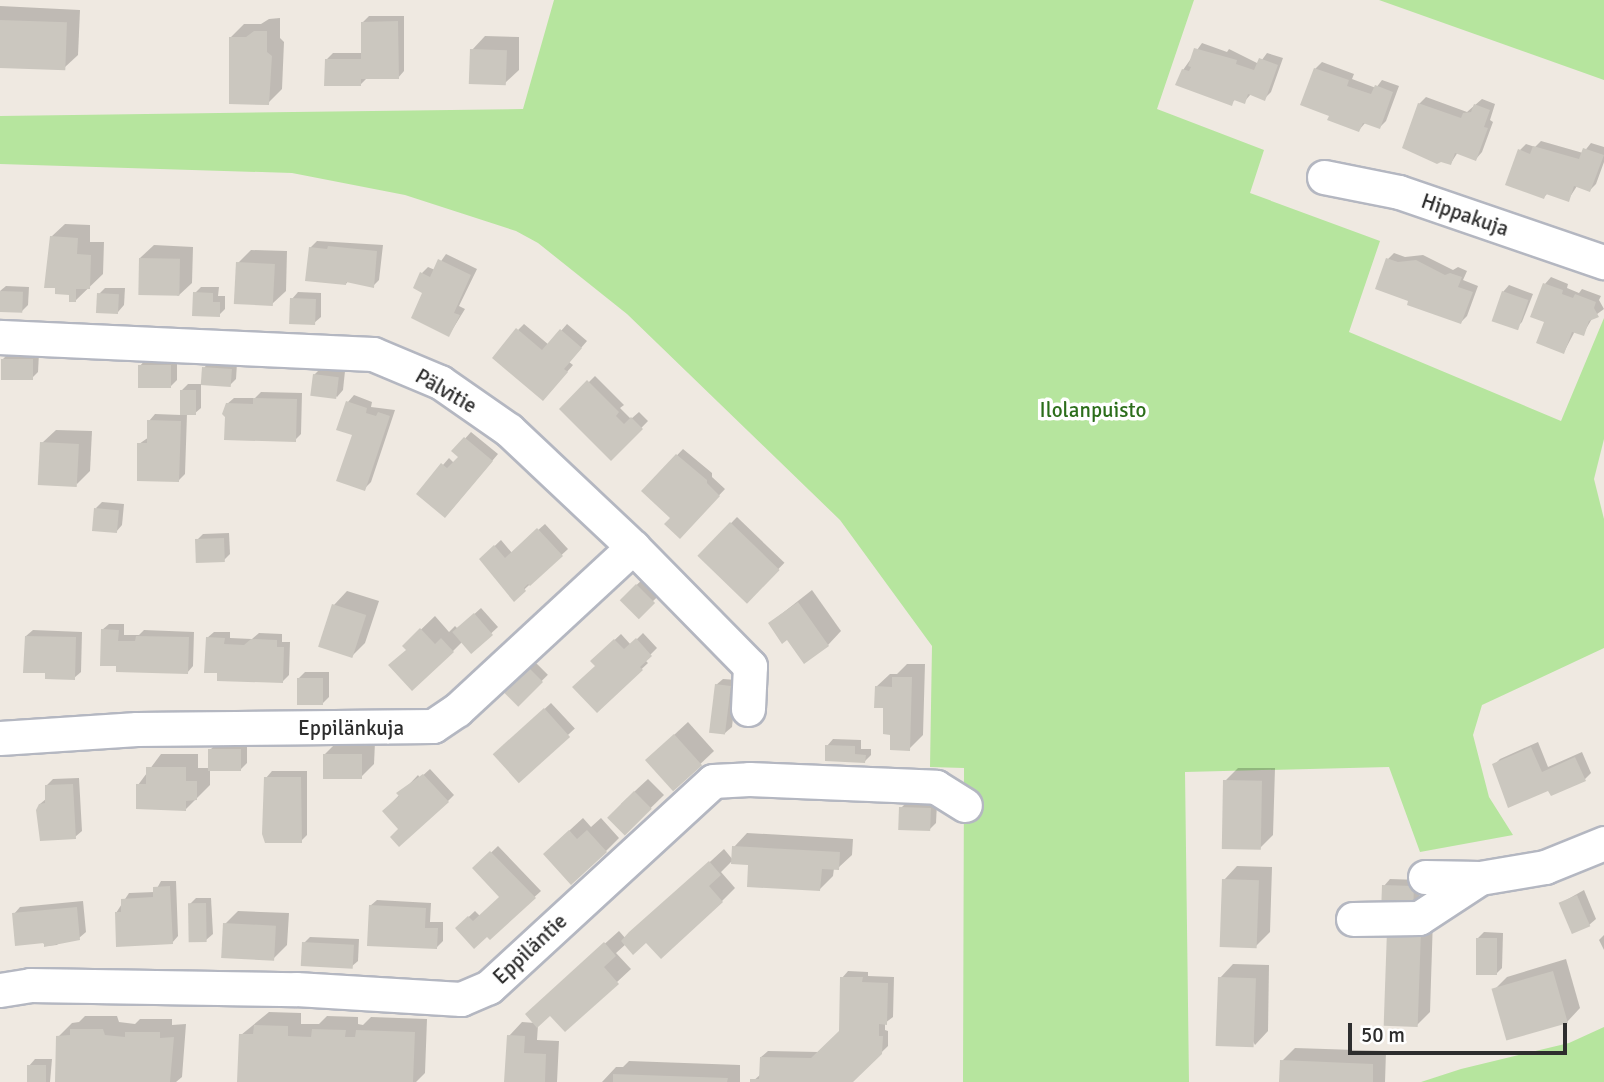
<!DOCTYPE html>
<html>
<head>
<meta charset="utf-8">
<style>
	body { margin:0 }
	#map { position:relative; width:1604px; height:1082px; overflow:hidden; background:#efe9e1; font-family:Signika,sans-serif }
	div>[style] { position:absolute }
	.green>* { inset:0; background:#b6e59e }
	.shadow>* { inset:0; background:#0003; transform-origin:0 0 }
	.building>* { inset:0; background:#cbc7bf; transform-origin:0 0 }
	.roads { filter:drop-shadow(2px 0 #b4b7c1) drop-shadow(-2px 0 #b4b7c1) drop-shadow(0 2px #b4b7c1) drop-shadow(0 -2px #b4b7c1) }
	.minor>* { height:33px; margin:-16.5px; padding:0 16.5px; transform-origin:16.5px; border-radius:16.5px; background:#fff }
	span { translate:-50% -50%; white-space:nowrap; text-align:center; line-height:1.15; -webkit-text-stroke:7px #fff; paint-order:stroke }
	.street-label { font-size:21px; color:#2e2e2e }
	.park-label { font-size:21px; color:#2c6e1b }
	.scale { position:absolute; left:1348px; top:1023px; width:219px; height:32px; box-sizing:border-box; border:4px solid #2e2e2e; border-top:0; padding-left:9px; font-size:21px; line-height:24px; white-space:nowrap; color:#2e2e2e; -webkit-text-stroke:5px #fff; paint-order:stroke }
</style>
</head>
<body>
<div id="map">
	<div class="green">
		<div style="clip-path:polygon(554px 0,1194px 0,1157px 109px,1264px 150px,1250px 193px,1380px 241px,1349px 332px,1561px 421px,1604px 318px,1604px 439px,1594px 479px,1604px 519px,1604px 648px,1482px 705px,1473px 735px,1489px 797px,1513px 835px,1420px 852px,1389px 767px,1185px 772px,1189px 1082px,963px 1082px,964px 768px,930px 767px,932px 646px,840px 520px,627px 314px,538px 243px,516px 231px,405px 195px,292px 173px,0 164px,0 116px,523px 109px)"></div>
		<div style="clip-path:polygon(1379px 0,1604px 0,1604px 80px)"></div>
		<div style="clip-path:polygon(1604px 1027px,1604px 1082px,1421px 1082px,1461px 1069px,1569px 1043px)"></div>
	</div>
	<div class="shadow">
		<div style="clip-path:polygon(0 6px,80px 10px,78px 55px,64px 68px,0 66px)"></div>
		<div style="clip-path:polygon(369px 16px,404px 16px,404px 71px,398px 78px,367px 78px,361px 84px,326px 60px,333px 53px,363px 53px,363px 22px)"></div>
		<div style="clip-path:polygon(280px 18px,280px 38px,284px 42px,282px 89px,268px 103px,231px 37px,244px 24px,261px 24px,269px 19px)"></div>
		<div style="clip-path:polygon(485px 36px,519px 37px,519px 70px,505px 83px,472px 50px)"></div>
		<div style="clip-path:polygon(1202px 43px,1227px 52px,1229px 49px,1259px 64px,1267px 53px,1283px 58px,1271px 92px,1264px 99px,1251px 94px,1244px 102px,1236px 99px,1231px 103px,1183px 70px)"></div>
		<div style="clip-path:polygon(1322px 62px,1354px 74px,1352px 79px,1376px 88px,1382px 80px,1399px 86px,1386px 121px,1380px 127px,1366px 122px,1359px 130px,1331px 115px,1315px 69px)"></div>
		<div style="clip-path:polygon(1426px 97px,1467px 112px,1482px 99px,1495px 104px,1490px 120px,1493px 122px,1482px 152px,1476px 159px,1458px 152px,1451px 163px,1419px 104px)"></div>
		<div style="clip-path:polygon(1541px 141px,1583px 153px,1591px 143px,1604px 147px,1604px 162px,1596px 184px,1590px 190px,1577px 186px,1568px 200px,1548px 193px,1544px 197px,1520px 150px,1526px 144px,1535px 147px)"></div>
		<div style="clip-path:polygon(65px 224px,90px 225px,90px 242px,104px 242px,103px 274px,75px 301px,51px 237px)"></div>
		<div style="clip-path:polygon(317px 241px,383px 245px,379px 280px,373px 286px,348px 281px,346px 284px,310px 248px)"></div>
		<div style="clip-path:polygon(154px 245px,193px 247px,192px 283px,178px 296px,140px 258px)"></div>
		<div style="clip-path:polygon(251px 250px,287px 251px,286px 291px,272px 304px,238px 263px)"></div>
		<div style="clip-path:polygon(1394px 253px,1405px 257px,1423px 255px,1453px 270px,1458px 267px,1467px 271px,1463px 280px,1478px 286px,1467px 316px,1461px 322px,1388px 259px)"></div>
		<div style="clip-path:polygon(446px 254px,477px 269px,459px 306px,465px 309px,449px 335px,425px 292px,422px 273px,428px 267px,435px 270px)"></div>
		<div style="clip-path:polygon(1551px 277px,1568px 284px,1567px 288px,1579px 293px,1582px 289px,1601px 296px,1599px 300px,1604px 309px,1593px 317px,1583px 334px,1575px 331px,1564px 352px,1546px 321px,1545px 284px)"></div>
		<div style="clip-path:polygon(1509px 285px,1533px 294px,1522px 322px,1516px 328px,1503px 292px)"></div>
		<div style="clip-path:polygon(6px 286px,29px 287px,28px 305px,22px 311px,0 311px,0 291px)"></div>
		<div style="clip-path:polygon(201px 287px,219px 287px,218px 296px,225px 296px,225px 309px,219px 315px,195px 293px)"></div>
		<div style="clip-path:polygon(105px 288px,125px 288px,124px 305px,118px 312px,99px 294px)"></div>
		<div style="clip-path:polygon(298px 292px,321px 293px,321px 317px,314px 323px,292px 299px)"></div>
		<div style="clip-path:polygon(524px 324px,549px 345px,567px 324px,587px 341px,569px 362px,573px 365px,549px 393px,518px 330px)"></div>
		<div style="clip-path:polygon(9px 353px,39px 353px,38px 372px,32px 378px,3px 359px)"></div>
		<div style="clip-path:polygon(146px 359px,177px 360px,177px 380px,170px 387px,140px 366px)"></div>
		<div style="clip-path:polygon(210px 361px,237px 363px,236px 379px,230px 385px,204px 368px)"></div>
		<div style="clip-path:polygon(321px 368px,345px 371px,343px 390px,337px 397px,314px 375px)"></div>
		<div style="clip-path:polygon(595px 376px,624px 405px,620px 408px,631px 419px,639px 412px,648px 421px,612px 458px,562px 409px)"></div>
		<div style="clip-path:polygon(188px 384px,201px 384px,201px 408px,194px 414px,187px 414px,185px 474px,179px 480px,139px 444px,149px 437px,149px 421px,155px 414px,181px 415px,182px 390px)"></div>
		<div style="clip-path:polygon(261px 392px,302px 393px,301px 434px,295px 440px,227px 404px,234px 398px,255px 398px)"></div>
		<div style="clip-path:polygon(354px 395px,372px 402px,371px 407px,395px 410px,371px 482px,364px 489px,348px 402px)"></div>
		<div style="clip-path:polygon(56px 430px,92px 431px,90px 471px,77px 484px,42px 443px)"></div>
		<div style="clip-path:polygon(471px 432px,498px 454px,451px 510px,418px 494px,449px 458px,454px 463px,460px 456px,454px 451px)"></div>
		<div style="clip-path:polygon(683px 449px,712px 473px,712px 477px,725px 489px,680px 537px,672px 518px,643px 491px)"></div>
		<div style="clip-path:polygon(102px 502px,124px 504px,122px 525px,116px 532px,96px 508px)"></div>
		<div style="left:737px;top:517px;width:66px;height:54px;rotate:44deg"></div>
		<div style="clip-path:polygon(545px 524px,568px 549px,514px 599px,481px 559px,501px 540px,512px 553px)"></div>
		<div style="clip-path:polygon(229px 533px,230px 554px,224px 560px,196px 541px,203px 534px)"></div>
		<div style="left:643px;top:579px;width:23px;height:30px;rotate:47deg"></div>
		<div style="clip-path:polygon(812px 590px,841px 631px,828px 645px,788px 638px,770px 623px)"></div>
		<div style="clip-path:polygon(347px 591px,379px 601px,365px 643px,352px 656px,334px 605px)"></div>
		<div style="clip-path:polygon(481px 608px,498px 627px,472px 651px,463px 641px,453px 651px,408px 649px,404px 646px,435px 616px,449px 632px,455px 626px,458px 629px)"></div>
		<div style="clip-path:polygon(109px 624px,124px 624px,124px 635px,139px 635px,144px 630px,194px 632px,193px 666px,187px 673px,118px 664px,102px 630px)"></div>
		<div style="clip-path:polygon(33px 630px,82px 632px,81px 672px,74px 678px,47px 672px,26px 636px)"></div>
		<div style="clip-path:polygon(214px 632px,230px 632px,230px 638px,252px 639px,259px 633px,282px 634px,282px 642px,290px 642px,289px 675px,283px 681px,219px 672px,207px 638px)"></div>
		<div style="clip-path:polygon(643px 633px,657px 648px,645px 660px,648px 663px,597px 711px,597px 666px,592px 661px,621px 634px,631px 645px)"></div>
		<div style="left:533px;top:660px;width:21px;height:42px;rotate:45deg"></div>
		<div style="clip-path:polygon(907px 664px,925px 664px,923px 735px,909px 749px,892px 733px,876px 687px,890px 674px,897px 674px)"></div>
		<div style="clip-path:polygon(305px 672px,329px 672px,329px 697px,323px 703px,298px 679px)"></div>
		<div style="clip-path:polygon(723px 679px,737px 680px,732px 727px,725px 733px,716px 685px)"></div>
		<div style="left:551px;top:703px;width:35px;height:68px;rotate:47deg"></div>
		<div style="clip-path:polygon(688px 722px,714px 751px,674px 789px,661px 747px)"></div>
		<div style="clip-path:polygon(833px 739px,861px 740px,861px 749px,871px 749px,871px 755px,865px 761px,827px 746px)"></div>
		<div style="clip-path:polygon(338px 741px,375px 742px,374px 764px,361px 777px,324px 755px)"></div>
		<div style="clip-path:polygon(1538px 742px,1548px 767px,1582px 752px,1591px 773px,1585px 779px,1549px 788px,1509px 806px,1494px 765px,1500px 759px)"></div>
		<div style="clip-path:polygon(216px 744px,247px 744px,247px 763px,241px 769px,210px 769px,210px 785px,185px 810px,138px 785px,161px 754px,198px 754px,198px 768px,210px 768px,210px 750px)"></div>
		<div style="clip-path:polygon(1238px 768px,1275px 768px,1273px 835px,1260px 848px,1225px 781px)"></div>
		<div style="clip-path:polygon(430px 769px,454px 795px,448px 801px,384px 811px,418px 775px,420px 778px)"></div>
		<div style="clip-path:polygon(272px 771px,307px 771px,307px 835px,301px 841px,266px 778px)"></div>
		<div style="clip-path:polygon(79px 778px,82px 831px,75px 837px,40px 804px,47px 798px,46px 786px,53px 779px)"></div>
		<div style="clip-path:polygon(648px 779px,664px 795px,624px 834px,621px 804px)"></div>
		<div style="clip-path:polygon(907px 802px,937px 803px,936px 823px,930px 829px,901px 808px)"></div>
		<div style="clip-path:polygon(583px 818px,591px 827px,601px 818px,619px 838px,606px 851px,558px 841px)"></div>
		<div style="clip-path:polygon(747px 833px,853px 839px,852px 855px,838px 868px,834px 868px,833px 876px,820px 889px,750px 863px,731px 862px,721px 872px,735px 888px,722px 901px,646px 941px,626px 944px,616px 953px,631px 969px,617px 982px,550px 1014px,538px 1025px,537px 1040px,559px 1041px,557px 1082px,506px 1082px,509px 1036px,522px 1022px,535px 1023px,541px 1001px,619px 931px,626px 939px,724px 849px,733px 860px,734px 847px)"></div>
		<div style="clip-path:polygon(498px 846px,541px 891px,491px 937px,457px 928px,475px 911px,480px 916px,501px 896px,475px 868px)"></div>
		<div style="clip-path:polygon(1237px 866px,1272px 867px,1270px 932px,1256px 946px,1224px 880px)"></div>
		<div style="clip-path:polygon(1390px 879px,1420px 880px,1419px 903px,1413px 909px,1384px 886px)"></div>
		<div style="clip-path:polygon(161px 881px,176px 881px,178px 936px,172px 943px,116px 913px,129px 893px,155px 892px)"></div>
		<div style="clip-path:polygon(1584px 890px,1596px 919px,1589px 925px,1561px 903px)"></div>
		<div style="clip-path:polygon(196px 898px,211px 898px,213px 934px,206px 940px,189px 905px)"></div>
		<div style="clip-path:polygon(377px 900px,431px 903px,430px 922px,443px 922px,443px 941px,436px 948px,370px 906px)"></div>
		<div style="clip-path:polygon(83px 901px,86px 932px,79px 938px,61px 940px,57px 945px,46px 946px,14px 914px,20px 907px)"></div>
		<div style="clip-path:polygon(238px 911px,289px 913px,287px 945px,274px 958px,225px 924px)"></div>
		<div style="clip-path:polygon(1433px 918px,1430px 1012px,1417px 1025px,1402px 919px)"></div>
		<div style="clip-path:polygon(1484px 932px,1503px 933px,1502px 968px,1496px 974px,1478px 938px)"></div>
		<div style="clip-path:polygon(1604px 935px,1604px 950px,1599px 940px)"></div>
		<div style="clip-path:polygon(310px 937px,359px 939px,358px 961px,351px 967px,304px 943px)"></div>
		<div style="clip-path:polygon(1566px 959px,1580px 1008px,1567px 1022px,1494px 990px,1507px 977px)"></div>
		<div style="clip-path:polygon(1233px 964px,1269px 965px,1268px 1031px,1255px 1045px,1220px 978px)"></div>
		<div style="clip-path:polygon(848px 971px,868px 972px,868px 976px,894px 977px,893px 1017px,885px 1023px,885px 1030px,888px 1031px,888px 1046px,851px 1082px,752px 1082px,761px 1074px,761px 1057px,768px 1051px,819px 1052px,840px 1032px,842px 978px)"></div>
		<div style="clip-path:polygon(269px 1012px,301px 1013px,301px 1024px,319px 1024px,327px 1016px,358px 1017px,358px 1024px,363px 1025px,371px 1017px,427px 1019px,425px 1073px,416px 1082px,239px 1082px,241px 1035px)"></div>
		<div style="clip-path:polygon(85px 1016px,117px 1016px,119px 1022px,135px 1024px,140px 1019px,172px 1019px,172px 1025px,186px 1024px,182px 1077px,176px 1082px,57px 1082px,58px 1037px,72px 1023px,79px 1022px)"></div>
		<div style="clip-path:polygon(1295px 1048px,1386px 1051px,1385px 1082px,1281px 1082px,1282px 1061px)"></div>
		<div style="clip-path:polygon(35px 1059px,52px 1059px,50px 1082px,30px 1082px,29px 1066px)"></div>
		<div style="clip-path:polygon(629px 1061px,740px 1065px,740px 1082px,602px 1082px,616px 1067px,623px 1067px)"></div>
	</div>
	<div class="building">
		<div style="left:0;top:20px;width:67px;height:48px;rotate:2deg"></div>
		<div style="clip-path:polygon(398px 21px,399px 79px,361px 79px,361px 86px,324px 86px,325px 59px,361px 59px,361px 22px)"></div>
		<div style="clip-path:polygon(254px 31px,267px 31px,267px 52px,272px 56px,269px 105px,229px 104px,229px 37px,246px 37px)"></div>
		<div style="clip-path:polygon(1194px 48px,1237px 60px,1236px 64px,1254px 70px,1259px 58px,1278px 65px,1265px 101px,1248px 94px,1245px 104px,1234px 100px,1232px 106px,1175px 85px,1182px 69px,1189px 71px,1191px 67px,1188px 66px)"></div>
		<div style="left:470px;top:49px;width:37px;height:35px;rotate:2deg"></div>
		<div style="clip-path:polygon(1314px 68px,1349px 80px,1347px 86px,1371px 94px,1375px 85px,1393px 92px,1380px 129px,1363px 123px,1359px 132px,1327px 120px,1329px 116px,1300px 105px)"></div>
		<div style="clip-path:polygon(1418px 103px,1461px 118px,1463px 113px,1471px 112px,1474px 104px,1490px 110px,1484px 127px,1488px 128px,1476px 161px,1455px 153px,1451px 165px,1441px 162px,1437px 164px,1402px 148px)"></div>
		<div style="clip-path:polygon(1533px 146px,1579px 159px,1583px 148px,1604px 155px,1590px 192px,1574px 186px,1569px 202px,1546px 194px,1544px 199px,1505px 185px,1518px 149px,1530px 154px)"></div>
		<div style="clip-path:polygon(50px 236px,78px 238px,77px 254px,91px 255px,90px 289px,76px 289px,76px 302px,69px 302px,69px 295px,55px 294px,55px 288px,44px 288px)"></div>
		<div style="clip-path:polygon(328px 246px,377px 251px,374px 288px,346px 282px,346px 285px,305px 281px,309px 247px,327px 249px)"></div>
		<div style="left:139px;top:258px;width:41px;height:37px;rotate:1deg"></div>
		<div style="clip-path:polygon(1386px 258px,1398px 262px,1416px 260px,1445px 275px,1450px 273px,1462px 277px,1458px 287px,1473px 292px,1461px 324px,1407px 305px,1408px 301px,1375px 289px)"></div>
		<div style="clip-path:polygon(438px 259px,471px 275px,454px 313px,460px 315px,449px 337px,411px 318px,422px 293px,413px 288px,420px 272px,430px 277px)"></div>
		<div style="left:236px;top:262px;width:39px;height:42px;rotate:3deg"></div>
		<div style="clip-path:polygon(1543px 283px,1563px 290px,1562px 294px,1573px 298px,1575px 294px,1596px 302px,1594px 308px,1599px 317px,1589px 321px,1584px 336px,1572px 332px,1564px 354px,1536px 343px,1544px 322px,1530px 317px)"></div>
		<div style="left:0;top:291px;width:23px;height:21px;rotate:2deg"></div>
		<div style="left:1502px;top:291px;width:28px;height:32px;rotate:19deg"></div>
		<div style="clip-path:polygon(193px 292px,213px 293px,213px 302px,220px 302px,220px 317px,192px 316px)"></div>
		<div style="left:97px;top:293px;width:22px;height:20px;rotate:3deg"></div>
		<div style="left:290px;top:298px;width:26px;height:26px;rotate:2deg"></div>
		<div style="clip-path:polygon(516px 328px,542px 350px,560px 329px,582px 348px,564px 369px,568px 372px,543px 401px,492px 358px)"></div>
		<div style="left:1px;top:359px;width:32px;height:21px"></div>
		<div style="left:138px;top:365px;width:33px;height:23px"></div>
		<div style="left:202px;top:367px;width:30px;height:18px;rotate:4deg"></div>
		<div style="left:313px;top:374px;width:26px;height:22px;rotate:7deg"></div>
		<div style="clip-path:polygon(587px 380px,619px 412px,616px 416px,624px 424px,631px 417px,643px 429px,611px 461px,559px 409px)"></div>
		<div style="left:180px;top:390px;width:16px;height:25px"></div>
		<div style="clip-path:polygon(253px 398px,297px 399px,296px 442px,224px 440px,225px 417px,222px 414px,226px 403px,253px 404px)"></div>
		<div style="clip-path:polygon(346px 401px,367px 408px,366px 413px,376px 416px,378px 412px,390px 416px,365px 491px,336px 481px,352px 435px,336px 430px)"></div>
		<div style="clip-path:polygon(147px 420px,181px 421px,179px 482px,137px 481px,137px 443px,147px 443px)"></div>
		<div style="clip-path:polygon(464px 437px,493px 461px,445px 518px,416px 494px,441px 463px,447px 468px,458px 457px,451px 451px)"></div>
		<div style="left:40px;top:442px;width:39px;height:43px;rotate:3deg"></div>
		<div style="clip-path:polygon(676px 454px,707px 480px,707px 483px,720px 496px,680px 539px,664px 524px,670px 518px,641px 491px)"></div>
		<div style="left:94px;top:508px;width:25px;height:23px;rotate:5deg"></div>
		<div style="left:730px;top:522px;width:69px;height:47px;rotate:44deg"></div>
		<div style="clip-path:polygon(537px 528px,563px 556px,530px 586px,528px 584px,524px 588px,526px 591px,514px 602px,479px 559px,494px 545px,505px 558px)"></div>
		<div style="left:224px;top:538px;width:24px;height:29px;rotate:88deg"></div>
		<div style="left:636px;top:584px;width:27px;height:23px;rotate:45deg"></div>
		<div style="clip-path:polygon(798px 602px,829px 646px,804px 664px,787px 640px,782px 644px,768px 623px)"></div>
		<div style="left:332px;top:604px;width:36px;height:45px;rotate:18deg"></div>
		<div style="left:474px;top:613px;width:29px;height:29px;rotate:49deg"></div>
		<div style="clip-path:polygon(420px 628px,435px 644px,441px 638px,454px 652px,412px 691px,388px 665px,406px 650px,402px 646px)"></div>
		<div style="clip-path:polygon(101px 629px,119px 630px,118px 641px,135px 641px,136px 636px,189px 637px,188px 674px,116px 672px,116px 666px,100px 666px)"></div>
		<div style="clip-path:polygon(25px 636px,76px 637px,75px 680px,45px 679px,45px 673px,23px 673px)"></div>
		<div style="clip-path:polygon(206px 637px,225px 638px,224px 644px,244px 645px,251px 639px,277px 640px,277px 647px,284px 647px,283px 683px,217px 681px,217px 673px,204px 673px)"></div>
		<div style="clip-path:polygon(636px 638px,652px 656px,640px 667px,643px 670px,597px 713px,572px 687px,595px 666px,590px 661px,614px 639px,624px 649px)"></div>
		<div style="left:526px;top:665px;width:24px;height:35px;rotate:45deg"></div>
		<div style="clip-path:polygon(892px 677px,912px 677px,910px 751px,890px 750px,890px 735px,883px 734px,883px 708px,874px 708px,875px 686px,892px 687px)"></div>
		<div style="left:297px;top:678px;width:26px;height:27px"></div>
		<div style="left:715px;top:684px;width:16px;height:49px;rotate:7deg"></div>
		<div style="left:544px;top:708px;width:39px;height:69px;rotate:48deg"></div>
		<div style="left:674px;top:734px;width:42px;height:39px;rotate:48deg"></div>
		<div style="clip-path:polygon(825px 745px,855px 746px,855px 754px,866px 755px,865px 763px,825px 761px)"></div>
		<div style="clip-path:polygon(1531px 747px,1542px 772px,1575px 757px,1586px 781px,1551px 796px,1548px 791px,1508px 808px,1492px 764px)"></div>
		<div style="left:208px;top:749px;width:33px;height:22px"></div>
		<div style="left:323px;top:754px;width:39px;height:25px"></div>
		<div style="clip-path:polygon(146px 767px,186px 767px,186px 781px,197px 781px,197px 800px,186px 801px,186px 811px,136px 809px,136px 784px,146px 784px)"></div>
		<div style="clip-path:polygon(423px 774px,449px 802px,399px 847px,390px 837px,398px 829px,382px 811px,399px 796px,396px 793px)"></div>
		<div style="clip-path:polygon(264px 777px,301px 777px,302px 843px,265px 843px,262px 834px)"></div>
		<div style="left:1223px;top:780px;width:39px;height:69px;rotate:1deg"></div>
		<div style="clip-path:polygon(73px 784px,76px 839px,40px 841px,36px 810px,39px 804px,45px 803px,45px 785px)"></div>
		<div style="left:634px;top:791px;width:25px;height:38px;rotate:45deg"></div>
		<div style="left:899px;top:807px;width:32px;height:23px;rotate:2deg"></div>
		<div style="clip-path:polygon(569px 830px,577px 839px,587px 830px,607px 852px,571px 885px,543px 854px)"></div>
		<div style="clip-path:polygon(732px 846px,840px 852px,839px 870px,822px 869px,820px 891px,747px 887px,748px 865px,731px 864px)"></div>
		<div style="clip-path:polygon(490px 851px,536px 898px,490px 940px,487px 937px,474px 949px,455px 928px,468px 916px,473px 921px,499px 897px,472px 868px)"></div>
		<div style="clip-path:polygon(709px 861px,721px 875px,709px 886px,723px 902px,661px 959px,646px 943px,633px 955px,621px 941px,629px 932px)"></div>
		<div style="left:1222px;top:879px;width:37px;height:68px;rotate:2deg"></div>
		<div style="left:1382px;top:885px;width:32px;height:24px;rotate:2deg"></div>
		<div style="clip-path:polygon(170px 886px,173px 944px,116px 947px,115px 912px,121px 912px,121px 899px,153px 897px,153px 887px)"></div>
		<div style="left:1577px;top:895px;width:34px;height:20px;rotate:67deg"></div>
		<div style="left:206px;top:903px;width:39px;height:18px;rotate:89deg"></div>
		<div style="clip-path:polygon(369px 905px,426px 908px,425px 928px,438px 928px,437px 949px,367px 946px)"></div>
		<div style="clip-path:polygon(77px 907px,80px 940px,44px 947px,44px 943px,15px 946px,12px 913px)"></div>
		<div style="left:223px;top:923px;width:53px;height:35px;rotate:3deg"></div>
		<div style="left:1421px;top:931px;width:96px;height:34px;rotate:92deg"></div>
		<div style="left:1476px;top:938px;width:21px;height:37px"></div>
		<div style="left:302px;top:942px;width:52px;height:24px;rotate:3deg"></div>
		<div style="clip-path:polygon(604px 942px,616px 956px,604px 967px,619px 984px,565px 1032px,550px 1016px,537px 1028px,525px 1014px)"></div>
		<div style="left:1553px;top:971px;width:54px;height:64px;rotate:74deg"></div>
		<div style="clip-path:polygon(840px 977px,863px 977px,862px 982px,888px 983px,887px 1025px,879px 1024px,879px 1036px,883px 1036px,882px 1054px,853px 1082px,750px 1082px,750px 1079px,759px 1079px,760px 1057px,811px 1058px,839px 1031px)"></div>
		<div style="left:1218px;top:977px;width:38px;height:69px;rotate:2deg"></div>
		<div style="clip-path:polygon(254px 1025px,288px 1026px,288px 1036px,311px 1037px,312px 1029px,346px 1030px,345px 1037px,355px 1037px,356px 1030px,415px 1032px,413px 1082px,237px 1082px,239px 1034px,253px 1034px)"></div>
		<div style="clip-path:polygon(70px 1029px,103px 1029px,105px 1035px,125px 1037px,125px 1032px,160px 1032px,160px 1038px,174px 1037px,170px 1082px,55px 1082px,56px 1036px,70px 1035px)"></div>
		<div style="clip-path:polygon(507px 1035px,525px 1036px,524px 1053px,546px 1054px,545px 1082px,504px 1082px)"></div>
		<div style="clip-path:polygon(1280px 1060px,1373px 1064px,1373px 1082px,1279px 1082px)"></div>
		<div style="left:27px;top:1065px;width:19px;height:17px"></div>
		<div style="clip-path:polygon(613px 1074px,728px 1078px,727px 1082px,613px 1082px)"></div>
	</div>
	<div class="roads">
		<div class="minor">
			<div style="left:1324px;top:177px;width:76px;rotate:11.3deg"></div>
			<div style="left:1399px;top:192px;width:217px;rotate:18.9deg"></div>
			<div style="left:0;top:337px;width:373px;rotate:2.6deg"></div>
			<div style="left:373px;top:354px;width:73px;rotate:22.7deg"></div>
			<div style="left:440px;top:382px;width:84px;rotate:34.8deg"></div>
			<div style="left:509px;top:430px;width:170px;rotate:43.3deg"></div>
			<div style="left:633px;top:547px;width:167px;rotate:45.5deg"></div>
			<div style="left:750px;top:666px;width:43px;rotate:92.7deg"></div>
			<div style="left:0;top:738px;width:137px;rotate:-3.8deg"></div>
			<div style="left:137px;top:729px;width:296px;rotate:-0.6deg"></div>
			<div style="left:433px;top:726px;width:29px;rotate:-34deg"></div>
			<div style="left:457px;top:710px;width:240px;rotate:-42.8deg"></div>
			<div style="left:1425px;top:877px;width:55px;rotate:1deg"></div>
			<div style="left:1480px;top:878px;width:66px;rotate:-9.6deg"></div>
			<div style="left:1545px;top:867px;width:64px;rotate:-22.1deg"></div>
			<div style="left:1353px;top:919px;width:66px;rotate:-0.9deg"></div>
			<div style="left:1419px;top:918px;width:73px;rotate:-33.3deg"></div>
			<div style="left:0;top:990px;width:30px;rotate:-9deg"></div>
			<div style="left:30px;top:985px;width:266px;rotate:0.9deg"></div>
			<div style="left:296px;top:989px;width:165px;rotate:3.5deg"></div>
			<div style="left:461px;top:999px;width:30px;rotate:-23deg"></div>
			<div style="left:489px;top:987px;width:304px;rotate:-42.6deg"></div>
			<div style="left:713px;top:781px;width:36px;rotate:-3deg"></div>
			<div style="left:749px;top:779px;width:187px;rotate:2.4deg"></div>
			<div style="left:936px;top:787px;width:34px;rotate:32deg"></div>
		</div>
	</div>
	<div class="street-label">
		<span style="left:1465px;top:215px;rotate:19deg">Hippakuja</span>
		<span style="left:446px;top:391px;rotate:30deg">Pälvitie</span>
		<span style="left:351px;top:728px">Eppilänkuja</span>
		<span style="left:530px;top:949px;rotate:-43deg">Eppiläntie</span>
	</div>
	<div class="park-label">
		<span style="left:1093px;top:410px">Ilolanpuisto</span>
	</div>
	<div class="scale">50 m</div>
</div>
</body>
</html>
